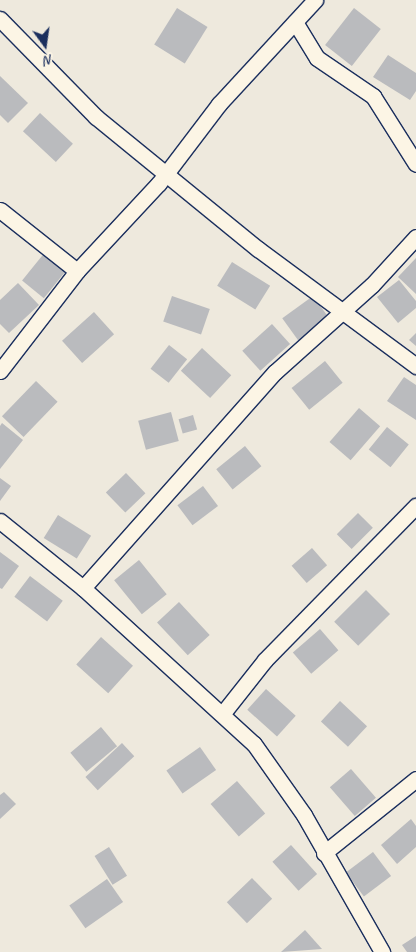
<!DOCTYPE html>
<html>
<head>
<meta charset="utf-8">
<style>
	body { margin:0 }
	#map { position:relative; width:416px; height:952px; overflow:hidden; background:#eee9dd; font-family:Caveat,sans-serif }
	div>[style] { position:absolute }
	.building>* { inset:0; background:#babbbe; transform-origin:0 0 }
	.roads { filter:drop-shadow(1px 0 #1b2f5e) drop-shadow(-1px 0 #1b2f5e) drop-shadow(0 1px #1b2f5e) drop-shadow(0 -1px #1b2f5e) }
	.minor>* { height:15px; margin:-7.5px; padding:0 7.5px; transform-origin:7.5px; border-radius:7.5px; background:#fcf5e5 }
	span { translate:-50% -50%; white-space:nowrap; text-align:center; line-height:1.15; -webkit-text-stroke:4.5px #fcf5e5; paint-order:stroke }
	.north { position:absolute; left:20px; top:20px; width:50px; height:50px; -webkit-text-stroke:4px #fcf5e5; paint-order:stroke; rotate:166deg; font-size:14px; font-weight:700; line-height:20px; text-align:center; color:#1b2f5e }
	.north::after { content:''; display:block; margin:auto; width:18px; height:22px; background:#1b2f5e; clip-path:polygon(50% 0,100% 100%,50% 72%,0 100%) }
</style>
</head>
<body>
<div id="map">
	<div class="building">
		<div style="left:177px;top:8px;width:36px;height:43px;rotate:32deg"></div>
		<div style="left:354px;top:8px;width:34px;height:47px;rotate:38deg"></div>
		<div style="clip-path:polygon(388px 55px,416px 73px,416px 91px,410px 100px,373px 77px)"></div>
		<div style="clip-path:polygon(0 76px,28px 103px,8px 123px,0 115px)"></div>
		<div style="left:40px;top:113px;width:45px;height:25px;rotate:43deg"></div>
		<div style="left:46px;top:251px;width:28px;height:38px;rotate:39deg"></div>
		<div style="clip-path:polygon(416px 258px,416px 294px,398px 277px)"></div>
		<div style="left:232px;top:262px;width:45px;height:28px;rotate:32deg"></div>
		<div style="clip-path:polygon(399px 280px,416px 301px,416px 308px,398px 323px,377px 297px)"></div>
		<div style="clip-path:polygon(18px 283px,39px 305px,9px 333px,0 324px,0 300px)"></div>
		<div style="left:172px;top:296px;width:40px;height:27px;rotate:19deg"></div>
		<div style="left:313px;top:296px;width:27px;height:38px;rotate:54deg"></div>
		<div style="left:94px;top:312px;width:30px;height:43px;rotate:48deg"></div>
		<div style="left:272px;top:324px;width:27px;height:40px;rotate:48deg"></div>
		<div style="clip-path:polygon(416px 333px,416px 346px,409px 340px)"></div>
		<div style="left:169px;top:345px;width:23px;height:30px;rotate:38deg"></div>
		<div style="left:202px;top:348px;width:40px;height:31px;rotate:43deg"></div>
		<div style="left:325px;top:361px;width:28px;height:43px;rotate:51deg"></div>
		<div style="clip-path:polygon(404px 377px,416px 385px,416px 420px,387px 401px)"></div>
		<div style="left:36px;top:381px;width:30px;height:49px;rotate:44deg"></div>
		<div style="left:359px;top:408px;width:28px;height:45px;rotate:41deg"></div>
		<div style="left:171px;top:412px;width:30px;height:34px;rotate:75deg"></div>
		<div style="left:193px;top:415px;width:15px;height:15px;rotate:74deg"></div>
		<div style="clip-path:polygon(2px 423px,23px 440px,0 469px,0 426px)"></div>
		<div style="left:387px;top:427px;width:28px;height:29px;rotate:39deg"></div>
		<div style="left:245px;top:446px;width:26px;height:37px;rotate:51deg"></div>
		<div style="left:126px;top:473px;width:28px;height:28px;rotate:46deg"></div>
		<div style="clip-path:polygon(0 478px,11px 486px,0 501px)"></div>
		<div style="left:203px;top:486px;width:25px;height:32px;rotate:53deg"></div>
		<div style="left:358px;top:513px;width:21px;height:30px;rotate:45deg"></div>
		<div style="left:58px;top:515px;width:39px;height:27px;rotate:32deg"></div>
		<div style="left:312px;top:548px;width:23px;height:27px;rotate:49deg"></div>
		<div style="clip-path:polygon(0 552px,19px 566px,2px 589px,0 588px)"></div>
		<div style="left:139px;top:560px;width:44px;height:32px;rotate:51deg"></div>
		<div style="left:30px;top:576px;width:41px;height:26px;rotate:37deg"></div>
		<div style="left:366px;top:590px;width:34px;height:45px;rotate:45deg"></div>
		<div style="left:179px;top:602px;width:45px;height:30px;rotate:47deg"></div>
		<div style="left:320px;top:629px;width:28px;height:36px;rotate:49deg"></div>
		<div style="left:101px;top:637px;width:43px;height:37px;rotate:42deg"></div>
		<div style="left:266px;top:689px;width:40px;height:28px;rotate:42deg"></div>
		<div style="left:340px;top:701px;width:37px;height:28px;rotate:43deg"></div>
		<div style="left:101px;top:727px;width:25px;height:40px;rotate:50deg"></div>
		<div style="left:122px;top:743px;width:18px;height:50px;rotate:47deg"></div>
		<div style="left:200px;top:747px;width:28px;height:41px;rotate:55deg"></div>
		<div style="left:351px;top:769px;width:38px;height:28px;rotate:49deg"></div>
		<div style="left:237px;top:781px;width:43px;height:35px;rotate:49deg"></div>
		<div style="clip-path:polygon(4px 792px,16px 804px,0 819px,0 795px)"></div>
		<div style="clip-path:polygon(411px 819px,416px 826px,416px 847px,397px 864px,381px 845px)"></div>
		<div style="left:291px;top:845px;width:39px;height:25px;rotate:48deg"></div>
		<div style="left:109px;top:847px;width:34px;height:17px;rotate:58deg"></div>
		<div style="left:373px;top:852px;width:30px;height:34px;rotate:53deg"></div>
		<div style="left:252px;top:878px;width:29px;height:35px;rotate:46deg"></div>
		<div style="left:107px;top:879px;width:28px;height:46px;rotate:55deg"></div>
		<div style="clip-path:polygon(305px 930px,322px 949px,281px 952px)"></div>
		<div style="clip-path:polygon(416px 936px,416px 952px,407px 952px,402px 945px)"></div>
	</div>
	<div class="roads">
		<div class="minor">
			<div style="left:0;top:19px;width:137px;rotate:45.6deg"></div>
			<div style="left:96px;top:117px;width:209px;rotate:39.2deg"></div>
			<div style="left:258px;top:249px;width:197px;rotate:36.5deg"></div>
			<div style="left:295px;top:22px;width:42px;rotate:58.6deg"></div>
			<div style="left:317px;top:58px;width:68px;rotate:34.2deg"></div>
			<div style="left:373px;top:96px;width:80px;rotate:57.7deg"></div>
			<div style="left:0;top:210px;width:98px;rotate:38.4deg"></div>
			<div style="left:0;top:371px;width:126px;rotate:-52.4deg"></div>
			<div style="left:77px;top:271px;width:120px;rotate:-47deg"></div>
			<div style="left:159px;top:183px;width:99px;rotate:-52.8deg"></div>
			<div style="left:219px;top:104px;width:142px;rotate:-47.3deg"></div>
			<div style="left:0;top:521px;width:107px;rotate:38.9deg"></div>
			<div style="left:83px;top:588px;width:231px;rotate:42.4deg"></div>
			<div style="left:254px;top:744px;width:87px;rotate:54.8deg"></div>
			<div style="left:304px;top:815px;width:158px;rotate:60.3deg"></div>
			<div style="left:83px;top:588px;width:289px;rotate:-48.4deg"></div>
			<div style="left:275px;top:372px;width:130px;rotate:-41.9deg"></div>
			<div style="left:372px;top:285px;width:65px;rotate:-47.5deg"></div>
			<div style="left:223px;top:713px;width:68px;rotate:-51.6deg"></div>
			<div style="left:265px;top:660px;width:216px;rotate:-45.6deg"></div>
			<div style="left:324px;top:853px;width:118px;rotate:-38.8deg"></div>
		</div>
	</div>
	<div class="north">N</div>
</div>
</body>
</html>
